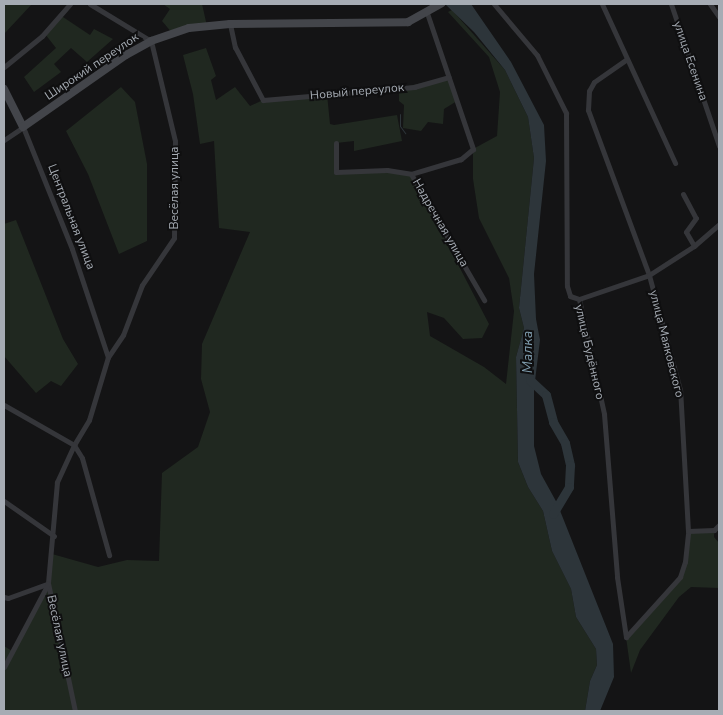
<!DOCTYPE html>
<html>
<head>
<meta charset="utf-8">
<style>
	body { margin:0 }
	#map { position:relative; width:723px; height:715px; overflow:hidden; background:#141415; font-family:"Nunito Sans",sans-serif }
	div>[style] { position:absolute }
	.green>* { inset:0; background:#202820 }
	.water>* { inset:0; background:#2d353a }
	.stream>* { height:1px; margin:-0.5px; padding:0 0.5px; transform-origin:0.5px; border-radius:0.5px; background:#2d353a }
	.river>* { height:9px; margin:-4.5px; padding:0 4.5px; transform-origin:4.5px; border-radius:4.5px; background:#2d353a }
	.street>* { height:5px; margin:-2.5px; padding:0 2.5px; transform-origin:2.5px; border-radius:2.5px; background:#35363a }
	.secondary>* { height:8px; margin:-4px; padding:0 4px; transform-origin:4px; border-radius:4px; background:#43454a }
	span { translate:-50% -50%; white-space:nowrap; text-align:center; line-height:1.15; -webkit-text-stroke:4px #0f0f10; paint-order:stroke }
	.street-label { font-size:12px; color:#a6acb4 }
	.water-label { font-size:14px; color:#7f9cad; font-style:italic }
	.frame { position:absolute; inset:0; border:5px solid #a6acb4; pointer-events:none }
</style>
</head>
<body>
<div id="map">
	<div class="green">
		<div style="clip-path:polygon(4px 4px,32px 4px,4px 34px)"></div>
		<div style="clip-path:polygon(163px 4px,202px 4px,207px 26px,173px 34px,162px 21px,170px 9px)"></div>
		<div style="clip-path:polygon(452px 10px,505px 70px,528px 117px,534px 158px,519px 308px,524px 328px,516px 357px,518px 462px,528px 487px,543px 511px,552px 551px,571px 589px,576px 617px,596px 649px,597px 665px,590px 681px,585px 711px,4px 711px,4px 646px,12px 651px,48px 584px,52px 554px,98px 567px,127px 560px,159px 561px,162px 473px,198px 447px,210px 412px,201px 379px,202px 344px,250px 232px,219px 228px,214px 141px,200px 144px,193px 94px,183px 55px,206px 48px,216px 76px,211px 80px,216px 100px,235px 87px,250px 106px,263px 100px,327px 94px,330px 124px,334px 125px,397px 115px,402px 141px,354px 151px,354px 141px,336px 143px,336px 172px,387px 170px,411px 174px,489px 324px,482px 338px,463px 339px,444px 318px,427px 312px,430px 336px,484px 367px,506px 384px,514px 311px,509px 278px,479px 218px,473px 179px,473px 149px,497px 136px,500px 92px,489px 57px,448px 12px)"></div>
		<div style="clip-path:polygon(60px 15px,90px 35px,94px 29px,113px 39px,87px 62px,71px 48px,54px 64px,61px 72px,34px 92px,24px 77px,56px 48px,45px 34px)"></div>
		<div style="clip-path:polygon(449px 77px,457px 101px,444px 109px,443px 124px,428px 122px,421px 131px,403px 128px,404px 105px,399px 101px,399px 88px)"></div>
		<div style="clip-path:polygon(121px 87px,135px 102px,147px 164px,147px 241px,119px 254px,88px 174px,66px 131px)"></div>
		<div style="clip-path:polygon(16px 220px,63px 339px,78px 364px,61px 386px,51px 381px,36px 393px,4px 356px,4px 224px)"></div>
		<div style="clip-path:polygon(714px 530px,714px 537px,719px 543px,719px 588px,691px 587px,679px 597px,640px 650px,631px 673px,626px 637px,680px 577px,685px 562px,688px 531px)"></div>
	</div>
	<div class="water">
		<div style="clip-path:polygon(445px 4px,471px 4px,511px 62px,544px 125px,546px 161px,534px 274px,536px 319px,540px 340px,534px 389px,534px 446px,541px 474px,557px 503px,613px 644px,614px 677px,600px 711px,585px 711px,590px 681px,597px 665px,596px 649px,576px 617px,571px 589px,552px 551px,543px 511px,528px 487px,518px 462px,516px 357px,524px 328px,519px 308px,534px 158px,528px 117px,505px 70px,474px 32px)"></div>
	</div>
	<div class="stream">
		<div style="left:400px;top:114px;width:12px;rotate:90deg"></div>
		<div style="left:400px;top:126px;width:9px;rotate:54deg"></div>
	</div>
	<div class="river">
		<div style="left:530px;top:380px;width:22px;rotate:43deg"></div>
		<div style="left:546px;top:395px;width:28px;rotate:75deg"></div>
		<div style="left:553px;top:422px;width:24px;rotate:60deg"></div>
		<div style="left:565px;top:443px;width:23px;rotate:77deg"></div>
		<div style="left:570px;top:465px;width:22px;rotate:93deg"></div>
		<div style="left:569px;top:487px;width:31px;rotate:121deg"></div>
	</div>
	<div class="street">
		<div style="left:90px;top:4px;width:71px;rotate:31.2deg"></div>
		<div style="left:151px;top:41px;width:103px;rotate:76.5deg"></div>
		<div style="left:175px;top:141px;width:97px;rotate:90.6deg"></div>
		<div style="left:174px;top:238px;width:57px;rotate:124.2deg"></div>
		<div style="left:142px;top:285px;width:53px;rotate:110.8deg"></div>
		<div style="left:123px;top:335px;width:27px;rotate:124deg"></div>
		<div style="left:108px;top:357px;width:66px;rotate:106.8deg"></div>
		<div style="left:89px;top:420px;width:29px;rotate:121deg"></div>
		<div style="left:74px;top:445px;width:15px;rotate:58deg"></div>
		<div style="left:82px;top:458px;width:101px;rotate:74.4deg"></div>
		<div style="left:494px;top:4px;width:67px;rotate:49.9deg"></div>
		<div style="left:537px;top:55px;width:65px;rotate:63.4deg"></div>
		<div style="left:566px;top:113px;width:173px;rotate:89.7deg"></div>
		<div style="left:567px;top:286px;width:10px;rotate:73deg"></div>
		<div style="left:570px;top:296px;width:9px;rotate:18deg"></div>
		<div style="left:579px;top:299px;width:118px;rotate:77.7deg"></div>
		<div style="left:604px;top:414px;width:164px;rotate:85.4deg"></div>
		<div style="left:617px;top:577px;width:61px;rotate:81.5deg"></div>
		<div style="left:626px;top:637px;width:81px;rotate:-48deg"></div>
		<div style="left:680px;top:577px;width:16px;rotate:-72deg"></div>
		<div style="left:685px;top:562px;width:31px;rotate:-84deg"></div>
		<div style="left:688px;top:531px;width:141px;rotate:-93.2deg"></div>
		<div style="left:680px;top:390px;width:119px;rotate:-105.1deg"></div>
		<div style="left:649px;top:275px;width:176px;rotate:-110.3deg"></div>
		<div style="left:588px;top:110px;width:19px;rotate:-87deg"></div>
		<div style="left:589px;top:91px;width:10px;rotate:-61deg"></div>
		<div style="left:594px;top:82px;width:40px;rotate:-34.9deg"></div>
		<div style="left:602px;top:4px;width:175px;rotate:65.3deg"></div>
		<div style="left:671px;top:4px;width:150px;rotate:71.3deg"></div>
		<div style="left:710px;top:4px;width:16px;rotate:55deg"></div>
		<div style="left:427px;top:13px;width:144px;rotate:71.3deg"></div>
		<div style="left:473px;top:149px;width:16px;rotate:140deg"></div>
		<div style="left:461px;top:159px;width:52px;rotate:163.3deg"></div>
		<div style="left:411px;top:174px;width:146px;rotate:59.9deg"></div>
		<div style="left:230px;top:24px;width:24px;rotate:78deg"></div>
		<div style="left:235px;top:47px;width:60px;rotate:62.2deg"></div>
		<div style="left:263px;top:100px;width:152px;rotate:-4.9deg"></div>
		<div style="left:414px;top:87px;width:36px;rotate:-16deg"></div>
		<div style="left:4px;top:67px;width:49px;rotate:-39.2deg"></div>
		<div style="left:42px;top:36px;width:43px;rotate:-48.8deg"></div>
		<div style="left:4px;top:140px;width:23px;rotate:-34deg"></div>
		<div style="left:23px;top:127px;width:131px;rotate:68.1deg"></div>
		<div style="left:72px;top:249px;width:114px;rotate:71.6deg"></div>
		<div style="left:336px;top:143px;width:29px;rotate:90deg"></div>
		<div style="left:336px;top:172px;width:51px;rotate:-2.2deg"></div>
		<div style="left:387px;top:170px;width:24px;rotate:9deg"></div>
		<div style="left:683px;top:194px;width:27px;rotate:62deg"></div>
		<div style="left:696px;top:218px;width:17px;rotate:126deg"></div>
		<div style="left:686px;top:232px;width:16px;rotate:60deg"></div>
		<div style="left:579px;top:299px;width:74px;rotate:-18.9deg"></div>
		<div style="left:649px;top:275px;width:54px;rotate:-32.8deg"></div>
		<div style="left:694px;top:246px;width:33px;rotate:-41deg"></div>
		<div style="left:4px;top:405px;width:81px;rotate:29.7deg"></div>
		<div style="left:74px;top:445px;width:41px;rotate:114.7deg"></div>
		<div style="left:57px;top:482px;width:101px;rotate:95.1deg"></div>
		<div style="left:48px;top:583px;width:131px;rotate:78.1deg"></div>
		<div style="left:4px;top:501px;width:61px;rotate:35deg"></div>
		<div style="left:688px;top:531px;width:26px;rotate:-2deg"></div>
		<div style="left:714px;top:530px;width:7px;rotate:-45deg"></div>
		<div style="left:4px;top:597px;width:4px;rotate:14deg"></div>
		<div style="left:8px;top:598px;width:41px;rotate:-19.7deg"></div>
		<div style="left:4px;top:667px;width:94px;rotate:-62.1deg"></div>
	</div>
	<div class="secondary">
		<div style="left:4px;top:89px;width:42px;rotate:63.4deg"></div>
		<div style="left:23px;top:127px;width:126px;rotate:-35deg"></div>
		<div style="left:126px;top:55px;width:29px;rotate:-29deg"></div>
		<div style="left:151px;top:41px;width:40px;rotate:-18.9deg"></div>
		<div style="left:189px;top:28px;width:41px;rotate:-5.6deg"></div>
		<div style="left:230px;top:24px;width:178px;rotate:-0.6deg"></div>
		<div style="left:408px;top:22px;width:38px;rotate:-29deg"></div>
	</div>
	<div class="street-label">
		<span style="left:690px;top:61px;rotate:71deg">улица Есенина</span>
		<span style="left:92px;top:67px;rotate:-34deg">Широкий переулок</span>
		<span style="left:357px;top:92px;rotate:-5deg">Новый переулок</span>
		<span style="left:175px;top:188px;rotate:-90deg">Весёлая улица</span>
		<span style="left:71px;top:217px;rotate:69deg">Центральная улица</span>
		<span style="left:440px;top:223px;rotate:60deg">Надречная улица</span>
		<span style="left:666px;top:344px;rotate:76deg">улица Маяковского</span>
		<span style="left:589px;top:352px;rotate:77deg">улица Будённого</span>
		<span style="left:59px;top:636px;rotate:78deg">Весёлая улица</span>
	</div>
	<div class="water-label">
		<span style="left:528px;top:352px;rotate:-90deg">Малка</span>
	</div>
	<div class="frame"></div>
</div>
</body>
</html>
